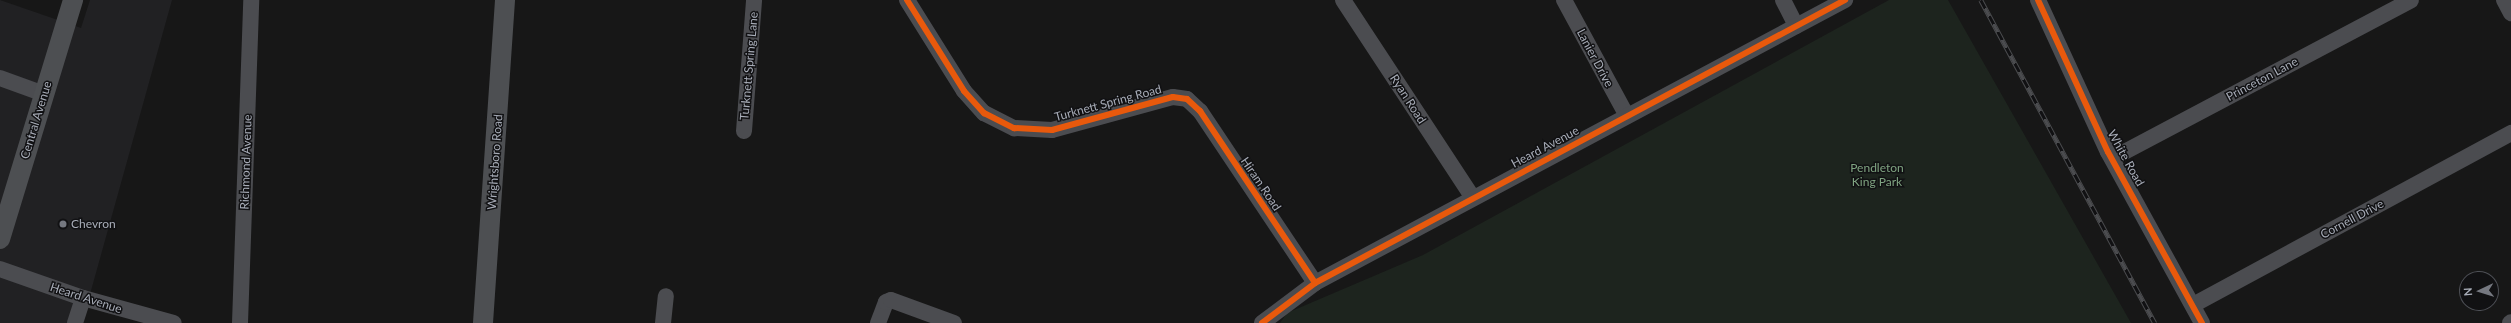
<!DOCTYPE html>
<html>
<head>
<meta charset="utf-8">
<style>
	body { margin:0 }
	#map { position:relative; width:2511px; height:323px; overflow:hidden; background:#171717; font-family:Lato,sans-serif }
	div>[style] { position:absolute }
	.built>* { inset:0; background:#212123 }
	.green>* { inset:0; background:#1d241e }
	.minor>* { height:16px; margin:-8px; padding:0 8px; transform-origin:8px; border-radius:8px; background:#4b4c50 }
	.major>* { height:20px; margin:-10px; padding:0 10px; transform-origin:10px; border-radius:10px; background:#4d4f52 }
	.rail>* { height:4.5px; margin-top:-2.25px; transform-origin:0; background:repeating-linear-gradient(90deg,#111113 0 9px,#4b4c4f 0 18px); box-sizing:border-box; border-block:1px solid #4b4c4f }
	.cycleway>* { height:6px; margin:-3px; padding:0 3px; transform-origin:3px; border-radius:3px; background:#e8590c }
	.dots>* { width:11px; height:11px; translate:-50% -50%; box-sizing:border-box; border:2px solid #111113; border-radius:50% }
	span { translate:-50% -50%; white-space:nowrap; text-align:center; line-height:1.15; -webkit-text-stroke:3px #111113; paint-order:stroke }
	.street-label { font-size:12px; color:#a8adb8 }
	.park-label { font-size:12px; color:#7fa381 }
	.poi-label { font-size:12px; color:#a8adb8 }
	.left { translate:0 -50%; text-align:left }
	.north { position:absolute; left:2459px; top:271px; width:40px; height:40px; box-sizing:border-box; background:#111113; border:1px solid #4d4f55; border-radius:50%; rotate:266deg; font-size:11px; font-weight:700; line-height:16px; text-align:center; color:#a8adb8 }
	.north::after { content:''; display:block; margin:auto; width:14px; height:18px; background:#757880; clip-path:polygon(50% 0,100% 100%,50% 72%,0 100%) }
</style>
</head>
<body>
<div id="map">
	<div class="built">
		<div style="clip-path:polygon(0 0,81px 28px,90px 0,172px 0,82px 323px,0 323px)"></div>
	</div>
	<div class="green">
		<div style="clip-path:polygon(1889px 0,1948px 0,2131px 323px,1280px 323px,1287px 313px,1423px 255px)"></div>
	</div>
	<div class="minor">
		<div style="left:907px;top:0;width:107px;rotate:57.9deg"></div>
		<div style="left:964px;top:91px;width:30px;rotate:48deg"></div>
		<div style="left:984px;top:113px;width:34px;rotate:27deg"></div>
		<div style="left:1014px;top:128px;width:38px;rotate:3deg"></div>
		<div style="left:1052px;top:130px;width:125px;rotate:-15.3deg"></div>
		<div style="left:1173px;top:97px;width:14px;rotate:8deg"></div>
		<div style="left:1187px;top:99px;width:18px;rotate:43deg"></div>
		<div style="left:1200px;top:111px;width:207px;rotate:56.2deg"></div>
		<div style="left:1343px;top:0;width:237px;rotate:56.7deg"></div>
		<div style="left:1564px;top:0;width:132px;rotate:61.5deg"></div>
		<div style="left:1783px;top:0;width:29px;rotate:63deg"></div>
		<div style="left:2038px;top:0;width:167px;rotate:65.3deg"></div>
		<div style="left:2108px;top:152px;width:195px;rotate:61.2deg"></div>
		<div style="left:2504px;top:0;width:15px;rotate:62deg"></div>
		<div style="left:0;top:78px;width:47px;rotate:20deg"></div>
		<div style="left:744px;top:131px;width:131px;rotate:-85.6deg"></div>
		<div style="left:2113px;top:158px;width:337px;rotate:-27.9deg"></div>
		<div style="left:0;top:269px;width:88px;rotate:19.3deg"></div>
		<div style="left:83px;top:298px;width:94px;rotate:15.4deg"></div>
		<div style="left:2193px;top:305px;width:362px;rotate:-28.4deg"></div>
		<div style="left:75px;top:323px;width:26px;rotate:-72deg"></div>
		<div style="left:240px;top:323px;width:323px;rotate:-88deg"></div>
		<div style="left:663px;top:323px;width:27px;rotate:-84deg"></div>
		<div style="left:878px;top:323px;width:22px;rotate:-69deg"></div>
		<div style="left:886px;top:302px;width:5px;rotate:-22deg"></div>
		<div style="left:891px;top:300px;width:67px;rotate:20.1deg"></div>
		<div style="left:1262px;top:323px;width:66px;rotate:-37deg"></div>
		<div style="left:1315px;top:283px;width:601px;rotate:-28.1deg"></div>
		<div style="left:2510px;top:323px;width:1px;rotate:-45deg"></div>
	</div>
	<div class="major">
		<div style="left:0;top:239px;width:250px;rotate:-73deg"></div>
		<div style="left:483px;top:323px;width:324px;rotate:-86.1deg"></div>
	</div>
	<div class="rail">
		<div style="left:1981px;top:0;width:367px;rotate:61.7deg"></div>
	</div>
	<div class="cycleway">
		<div style="left:907px;top:0;width:107px;rotate:57.9deg"></div>
		<div style="left:964px;top:91px;width:30px;rotate:48deg"></div>
		<div style="left:984px;top:113px;width:34px;rotate:27deg"></div>
		<div style="left:1014px;top:128px;width:38px;rotate:3deg"></div>
		<div style="left:1052px;top:130px;width:125px;rotate:-15.3deg"></div>
		<div style="left:1173px;top:97px;width:14px;rotate:8deg"></div>
		<div style="left:1187px;top:99px;width:18px;rotate:43deg"></div>
		<div style="left:1200px;top:111px;width:207px;rotate:56.2deg"></div>
		<div style="left:2038px;top:0;width:167px;rotate:65.3deg"></div>
		<div style="left:2108px;top:152px;width:195px;rotate:61.2deg"></div>
		<div style="left:1262px;top:323px;width:66px;rotate:-37deg"></div>
		<div style="left:1315px;top:283px;width:601px;rotate:-28.1deg"></div>
	</div>
	<div class="dots">
		<div style="left:63px;top:224px;background:#757880"></div>
	</div>
	<div class="street-label">
		<span style="left:1595px;top:58px;rotate:62deg">Lanier Drive</span>
		<span style="left:749px;top:66px;rotate:-85deg">Turknett Spring Lane</span>
		<span style="left:2262px;top:79px;rotate:-28deg">Princeton Lane</span>
		<span style="left:1408px;top:99px;rotate:57deg">Ryan Road</span>
		<span style="left:1108px;top:103px;rotate:-15deg">Turknett Spring Road</span>
		<span style="left:36px;top:120px;rotate:-73deg">Central Avenue</span>
		<span style="left:1545px;top:147px;rotate:-28deg">Heard Avenue</span>
		<span style="left:2126px;top:158px;rotate:61deg">White Road</span>
		<span style="left:246px;top:162px;rotate:-88deg">Richmond Avenue</span>
		<span style="left:495px;top:162px;rotate:-86deg">Wrightsboro Road</span>
		<span style="left:1261px;top:184px;rotate:56deg">Hiram Road</span>
		<span style="left:2352px;top:219px;rotate:-28deg">Cornell Drive</span>
		<span style="left:86px;top:298px;rotate:18deg">Heard Avenue</span>
	</div>
	<div class="park-label">
		<span style="left:1877px;top:175px">Pendleton<br>King Park</span>
	</div>
	<div class="poi-label">
		<span class="left" style="left:71px;top:224px">Chevron</span>
	</div>
	<div class="north">N</div>
</div>
</body>
</html>
